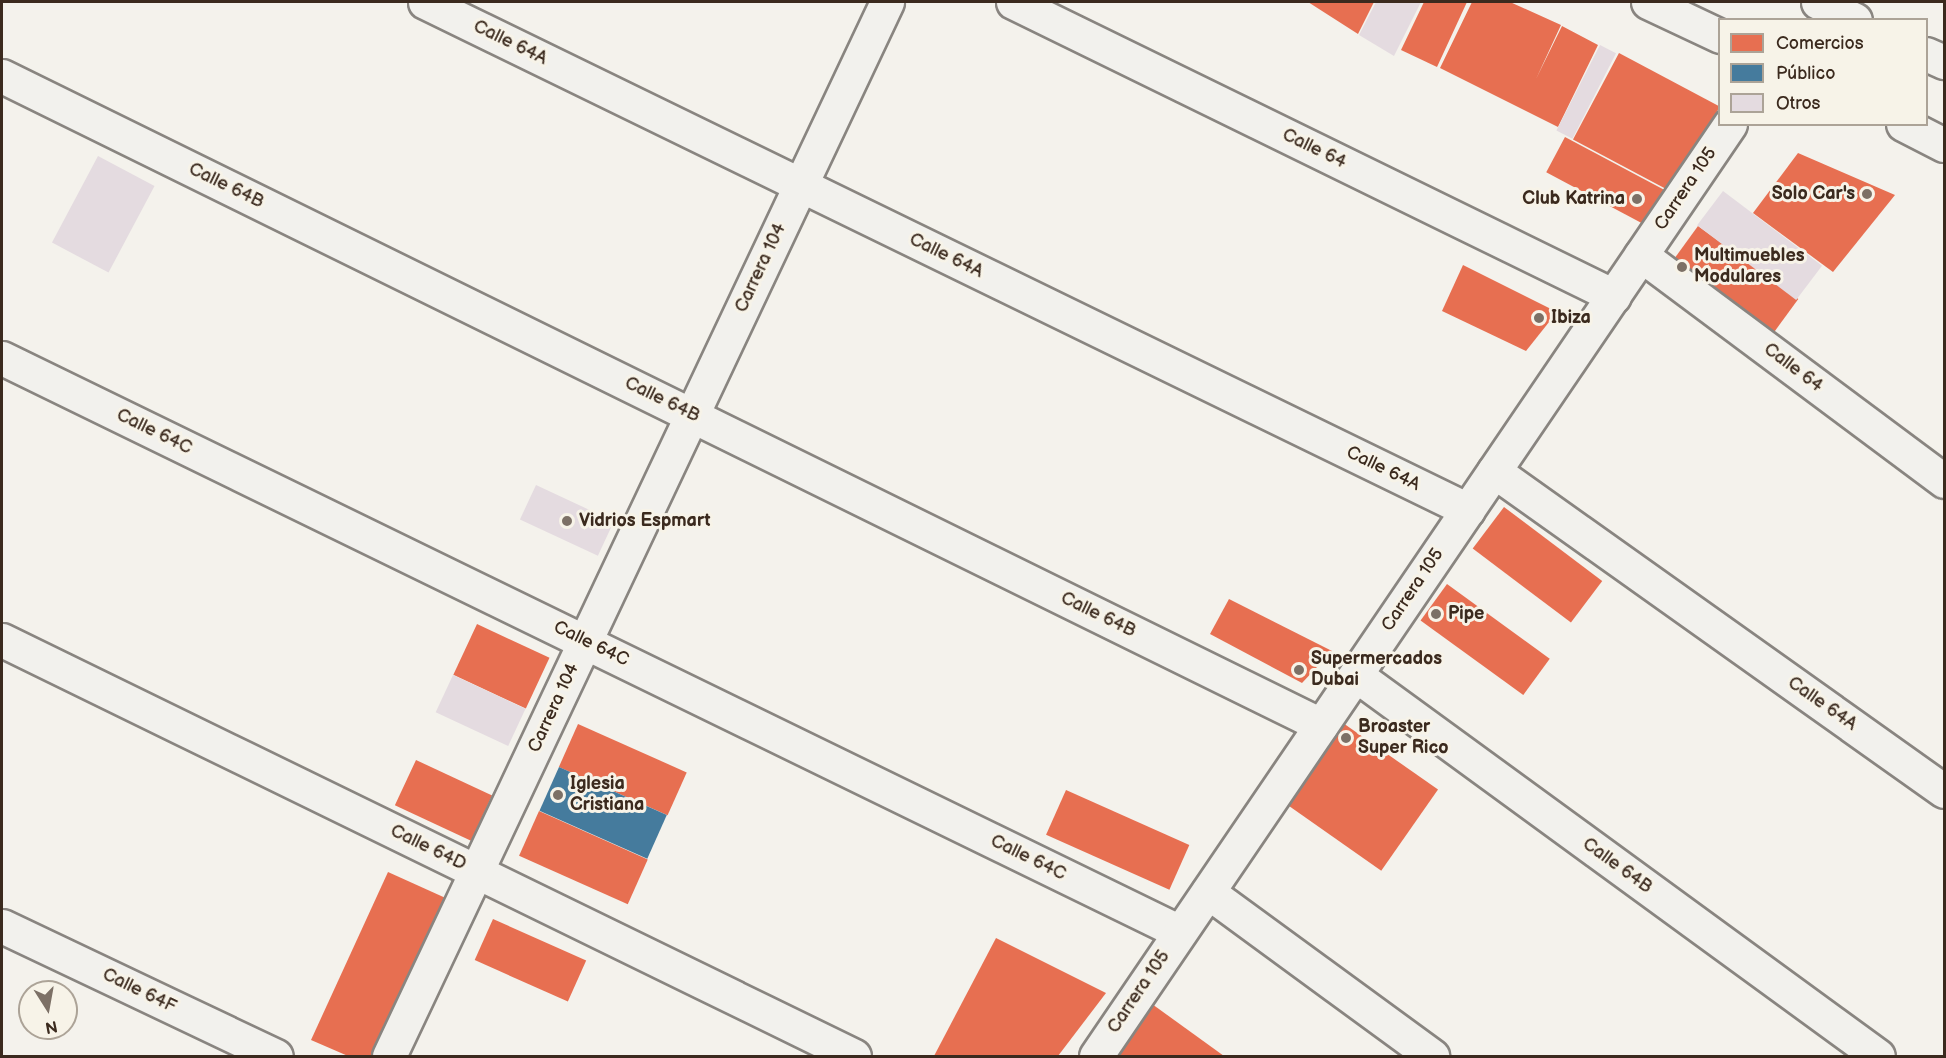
<!DOCTYPE html>
<html>
<head>
<meta charset="utf-8">
<style>
	body { margin:0 }
	#map { position:relative; width:1946px; height:1058px; overflow:hidden; background:#f4f2ec; font-family:"Balsamiq Sans",sans-serif }
	div>[style] { position:absolute }
	.shops>* { inset:0; background:#e76f51; transform-origin:0 0 }
	.public>* { inset:0; background:#457b9d; transform-origin:0 0 }
	.building>* { inset:0; background:#e4dbe0; transform-origin:0 0 }
	.roads { filter:drop-shadow(2px 0 #898580) drop-shadow(-2px 0 #898580) drop-shadow(0 2px #898580) drop-shadow(0 -2px #898580) }
	.street>* { height:33px; margin:-16.5px; padding:0 16.5px; transform-origin:16.5px; border-radius:16.5px; background:#f2f1ed }
	.secondary>* { height:33px; margin:-16.5px; padding:0 16.5px; transform-origin:16.5px; border-radius:16.5px; background:#f2f1ed }
	.dots>* { width:16px; height:16px; translate:-50% -50%; box-sizing:border-box; border:3px solid #f7f3e8; border-radius:50% }
	span { translate:-50% -50%; white-space:nowrap; text-align:center; line-height:1.15; -webkit-text-stroke:6px #f7f3e8; paint-order:stroke }
	.street-label { font-size:18px; color:#3b2a1e }
	.poi-label { font-size:18px; color:#3b2a1e; font-weight:700 }
	.right { translate:-100% -50%; text-align:right }
	.left { translate:0 -50%; text-align:left }
	.frame { position:absolute; inset:0; border:3px solid #3b2a1e; pointer-events:none }
	.legend { position:absolute; left:1718px; top:18px; width:210px; height:108px; box-sizing:border-box; background:#f7f3e8; border:2px solid #aca397; margin:0; padding:8px 10px; list-style:none; font-size:18px; color:#3b2a1e }
	.legend li { display:flex; align-items:center; gap:12px; height:30px }
	.legend b { width:30px; border:2px solid #aca397 }
	.north { position:absolute; left:18px; top:980px; width:60px; height:60px; box-sizing:border-box; background:#f7f3e8; border:2px solid #aca397; border-radius:50%; rotate:169deg; font-size:16px; font-weight:700; line-height:24px; text-align:center; color:#3b2a1e }
	.north::after { content:''; display:block; margin:auto; width:21px; height:27px; background:#7c7066; clip-path:polygon(50% 0,100% 100%,50% 72%,0 100%) }
</style>
</head>
<body>
<div id="map">
	<div class="shops">
		<div style="clip-path:polygon(1308px 2px,1374px 2px,1358px 34px)"></div>
		<div style="clip-path:polygon(1424px 2px,1467px 2px,1437px 67px,1401px 50px)"></div>
		<div style="clip-path:polygon(1472px 2px,1510px 2px,1561px 25px,1536px 79px,1562px 26px,1598px 45px,1558px 127px,1440px 68px)"></div>
		<div style="left:1619px;top:53px;width:114px;height:98px;rotate:28deg"></div>
		<div style="left:1565px;top:137px;width:118px;height:40px;rotate:28deg"></div>
		<div style="clip-path:polygon(1798px 153px,1895px 195px,1833px 272px,1753px 213px)"></div>
		<div style="left:1698px;top:226px;width:124px;height:56px;rotate:36deg"></div>
		<div style="clip-path:polygon(1463px 265px,1557px 312px,1526px 351px,1442px 311px)"></div>
		<div style="left:1504px;top:507px;width:123px;height:52px;rotate:37deg"></div>
		<div style="left:1447px;top:584px;width:127px;height:45px;rotate:36deg"></div>
		<div style="clip-path:polygon(1229px 599px,1332px 651px,1302px 683px,1210px 634px)"></div>
		<div style="left:477px;top:624px;width:80px;height:56px;rotate:25deg"></div>
		<div style="left:1343px;top:723px;width:116px;height:99px;rotate:35deg"></div>
		<div style="left:578px;top:724px;width:119px;height:47px;rotate:24deg"></div>
		<div style="left:416px;top:760px;width:84px;height:50px;rotate:25deg"></div>
		<div style="left:1066px;top:790px;width:135px;height:49px;rotate:24deg"></div>
		<div style="left:539px;top:811px;width:119px;height:49px;rotate:24deg"></div>
		<div style="clip-path:polygon(388px 872px,450px 900px,378px 1056px,348px 1056px,311px 1040px)"></div>
		<div style="left:493px;top:919px;width:102px;height:45px;rotate:24deg"></div>
		<div style="clip-path:polygon(996px 938px,1106px 993px,1058px 1056px,934px 1056px)"></div>
		<div style="clip-path:polygon(1152px 1004px,1224px 1056px,1113px 1056px)"></div>
	</div>
	<div class="public">
		<div style="left:559px;top:767px;width:118px;height:48px;rotate:24deg"></div>
	</div>
	<div class="building">
		<div style="clip-path:polygon(1376px 2px,1421px 2px,1394px 56px,1359px 35px)"></div>
		<div style="left:1600px;top:45px;width:18px;height:96px;rotate:27deg"></div>
		<div style="left:98px;top:156px;width:64px;height:98px;rotate:28deg"></div>
		<div style="left:1723px;top:191px;width:124px;height:43px;rotate:37deg"></div>
		<div style="left:536px;top:485px;width:86px;height:38px;rotate:25deg"></div>
		<div style="left:453px;top:675px;width:80px;height:41px;rotate:25deg"></div>
	</div>
	<div class="roads">
		<div class="street">
			<div style="left:425px;top:2px;width:1160px;rotate:25.97deg"></div>
			<div style="left:1013px;top:2px;width:669px;rotate:26.07deg"></div>
			<div style="left:2px;top:76px;width:1470px;rotate:26.2deg"></div>
			<div style="left:1641px;top:255px;width:378px;rotate:36.7deg"></div>
			<div style="left:2px;top:358px;width:1310px;rotate:25.98deg"></div>
			<div style="left:1494px;top:471px;width:552px;rotate:35.42deg"></div>
			<div style="left:2px;top:640px;width:948px;rotate:26.02deg"></div>
			<div style="left:1356px;top:675px;width:646px;rotate:36.13deg"></div>
			<div style="left:1208px;top:892px;width:278px;rotate:36.2deg"></div>
			<div style="left:2px;top:926px;width:303px;rotate:25.4deg"></div>
			<div style="left:389px;top:1056px;width:1166px;rotate:-64.71deg"></div>
		</div>
		<div class="secondary">
			<div style="left:1648px;top:2px;width:80px;rotate:25.3deg"></div>
			<div style="left:1818px;top:2px;width:41px;rotate:25.9deg"></div>
			<div style="left:1926px;top:54px;width:20px;rotate:24deg"></div>
			<div style="left:1903px;top:124px;width:46px;rotate:27.1deg"></div>
			<div style="left:1096px;top:1056px;width:1127px;rotate:-55.77deg"></div>
		</div>
	</div>
	<div class="dots">
		<div style="left:1867px;top:194px;background:#7c7066"></div>
		<div style="left:1637px;top:199px;background:#7c7066"></div>
		<div style="left:1682px;top:267px;background:#7c7066"></div>
		<div style="left:1539px;top:318px;background:#7c7066"></div>
		<div style="left:567px;top:521px;background:#7c7066"></div>
		<div style="left:1436px;top:614px;background:#7c7066"></div>
		<div style="left:1299px;top:670px;background:#7c7066"></div>
		<div style="left:1346px;top:738px;background:#7c7066"></div>
		<div style="left:558px;top:795px;background:#7c7066"></div>
	</div>
	<div class="street-label">
		<span style="left:510px;top:43px;rotate:26deg">Calle 64A</span>
		<span style="left:1314px;top:149px;rotate:26deg">Calle 64</span>
		<span style="left:226px;top:186px;rotate:26deg">Calle 64B</span>
		<span style="left:1686px;top:189px;rotate:-56deg">Carrera 105</span>
		<span style="left:946px;top:256px;rotate:26deg">Calle 64A</span>
		<span style="left:761px;top:268px;rotate:-65deg">Carrera 104</span>
		<span style="left:1793px;top:368px;rotate:37deg">Calle 64</span>
		<span style="left:662px;top:400px;rotate:26deg">Calle 64B</span>
		<span style="left:154px;top:432px;rotate:26deg">Calle 64C</span>
		<span style="left:1383px;top:469px;rotate:26deg">Calle 64A</span>
		<span style="left:1413px;top:590px;rotate:-56deg">Carrera 105</span>
		<span style="left:1098px;top:615px;rotate:26deg">Calle 64B</span>
		<span style="left:591px;top:644px;rotate:26deg">Calle 64C</span>
		<span style="left:1822px;top:704px;rotate:35deg">Calle 64A</span>
		<span style="left:554px;top:708px;rotate:-65deg">Carrera 104</span>
		<span style="left:428px;top:848px;rotate:26deg">Calle 64D</span>
		<span style="left:1028px;top:858px;rotate:26deg">Calle 64C</span>
		<span style="left:1617px;top:866px;rotate:36deg">Calle 64B</span>
		<span style="left:139px;top:991px;rotate:26deg">Calle 64F</span>
		<span style="left:1139px;top:992px;rotate:-56deg">Carrera 105</span>
	</div>
	<div class="poi-label">
		<span class="right" style="left:1855px;top:194px">Solo Car's</span>
		<span class="right" style="left:1625px;top:199px">Club Katrina</span>
		<span class="left" style="left:1694px;top:267px">Multimuebles<br>Modulares</span>
		<span class="left" style="left:1551px;top:318px">Ibiza</span>
		<span class="left" style="left:579px;top:521px">Vidrios Espmart</span>
		<span class="left" style="left:1448px;top:614px">Pipe</span>
		<span class="left" style="left:1311px;top:670px">Supermercados<br>Dubai</span>
		<span class="left" style="left:1358px;top:738px">Broaster<br>Super Rico</span>
		<span class="left" style="left:570px;top:795px">Iglesia<br>Cristiana</span>
	</div>
	<div class="frame"></div>
	<ul class="legend">
	<li><b style="height:16px;background:#e76f51"></b>Comercios</li>
	<li><b style="height:16px;background:#457b9d"></b>Público</li>
	<li><b style="height:16px;background:#e4dbe0"></b>Otros</li>
	</ul>
	<div class="north">N</div>
</div>
</body>
</html>
